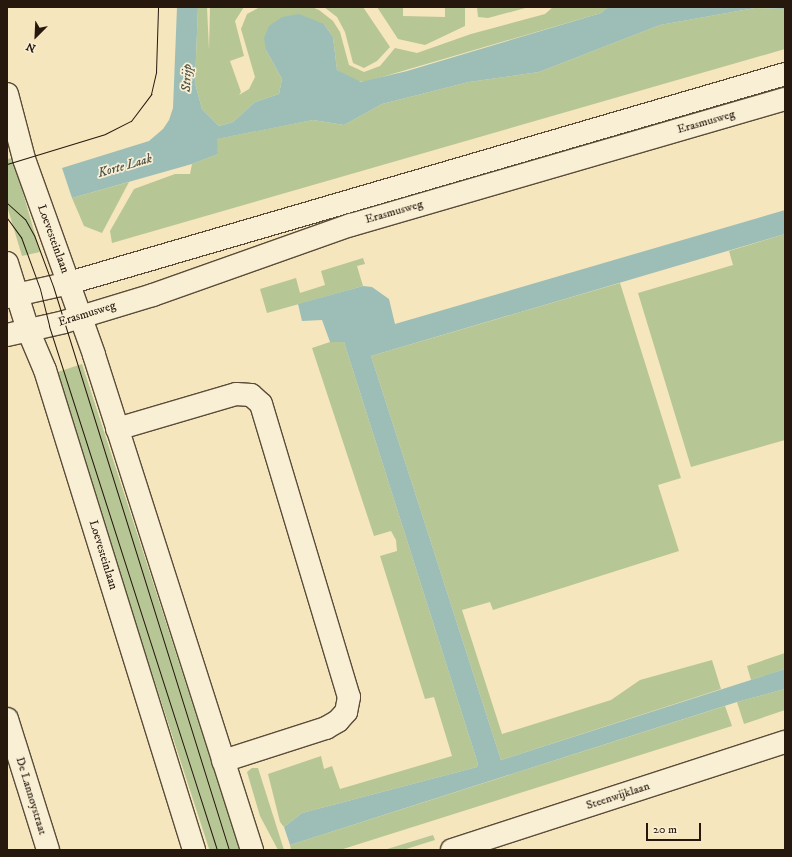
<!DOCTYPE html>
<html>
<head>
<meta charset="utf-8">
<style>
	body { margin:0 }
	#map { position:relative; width:792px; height:857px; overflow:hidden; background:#f5e6bd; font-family:"IM FELL DW Pica",serif }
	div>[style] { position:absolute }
	.green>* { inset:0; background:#b7c695; transform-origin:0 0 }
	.water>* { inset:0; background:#9dbeb6 }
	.roads { filter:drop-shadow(1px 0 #5a4c39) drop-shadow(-1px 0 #5a4c39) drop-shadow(0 1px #5a4c39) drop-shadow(0 -1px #5a4c39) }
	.street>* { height:22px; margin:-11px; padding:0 11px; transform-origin:11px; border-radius:11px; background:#f8efd4 }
	.secondary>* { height:22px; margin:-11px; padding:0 11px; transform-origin:11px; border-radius:11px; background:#f8efd4 }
	.tram>* { height:1px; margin:-0.5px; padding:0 0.5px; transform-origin:0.5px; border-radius:0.5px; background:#27180d }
	span { translate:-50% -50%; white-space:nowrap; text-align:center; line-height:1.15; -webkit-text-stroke:3.5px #f8efd4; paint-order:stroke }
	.street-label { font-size:12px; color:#27180d }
	.water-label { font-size:13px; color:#505248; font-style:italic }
	.frame { position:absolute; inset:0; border:8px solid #27180d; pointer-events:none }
	.north { position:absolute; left:16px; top:16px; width:40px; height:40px; -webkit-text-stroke:3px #f8efd4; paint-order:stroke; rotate:204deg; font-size:11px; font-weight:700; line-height:16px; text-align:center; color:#27180d }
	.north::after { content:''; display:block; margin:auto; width:14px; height:18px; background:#27180d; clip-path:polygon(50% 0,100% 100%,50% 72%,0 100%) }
	.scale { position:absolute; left:646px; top:823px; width:55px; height:18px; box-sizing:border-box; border:2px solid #27180d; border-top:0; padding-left:5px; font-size:12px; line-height:14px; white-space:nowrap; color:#27180d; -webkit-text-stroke:3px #f8efd4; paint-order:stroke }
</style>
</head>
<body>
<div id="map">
	<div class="green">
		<div style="clip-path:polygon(198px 7px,207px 7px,209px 50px,210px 7px,244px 7px,235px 21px,244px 56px,230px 61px,241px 92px,239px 95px,249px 89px,255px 77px,241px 29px,247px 14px,260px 7px,312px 7px,319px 10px,333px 21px,340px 32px,349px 65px,364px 72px,380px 66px,395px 48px,417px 53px,471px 34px,545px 14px,553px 7px,608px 7px,601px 13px,365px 82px,355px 81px,337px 70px,333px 37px,324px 24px,266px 50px,282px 79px,279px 94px,255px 102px,233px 122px,219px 126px,202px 109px,195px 83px)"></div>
		<div style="clip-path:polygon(324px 7px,363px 7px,390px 47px,377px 61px,364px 68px,353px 63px,345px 32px,337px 17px)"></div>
		<div style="clip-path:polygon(377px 7px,403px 7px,403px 16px,445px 17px,445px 7px,465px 7px,465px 26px,425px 45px,398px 39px)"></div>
		<div style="clip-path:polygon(477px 7px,529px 7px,488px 18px,478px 17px)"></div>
		<div style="clip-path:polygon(755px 8px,785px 9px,785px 49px,112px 243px,110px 231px,134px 189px,175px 174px,190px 174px,192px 164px,218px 154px,216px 139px,313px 120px,344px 125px,382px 104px,469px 82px,539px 72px,660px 25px)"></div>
		<div style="clip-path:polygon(13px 158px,40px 252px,22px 256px,7px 206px,7px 159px)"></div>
		<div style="clip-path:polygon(129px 182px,102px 233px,84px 226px,72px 198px)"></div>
		<div style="clip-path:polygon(785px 234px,785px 440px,691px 467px,638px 293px,733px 265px,729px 251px)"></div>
		<div style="clip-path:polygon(363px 258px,365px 264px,357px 266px,363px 286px,267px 313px,260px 289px,296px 278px,300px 293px,325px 285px,321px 271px)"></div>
		<div style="clip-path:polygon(620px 283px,681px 478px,658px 485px,679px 551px,493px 610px,490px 602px,462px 610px,502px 734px,611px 700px,640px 680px,712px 660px,721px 689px,501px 760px,371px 356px)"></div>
		<div style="clip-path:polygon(330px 342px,344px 342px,478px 764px,477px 767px,302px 813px,284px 827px,280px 822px,268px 774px,321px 756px,324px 769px,332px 766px,340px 789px,452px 756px,434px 697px,425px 699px,380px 556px,397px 551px,396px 540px,391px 531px,374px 536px,312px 348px)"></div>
		<div style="left:82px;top:364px;width:510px;height:29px;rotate:72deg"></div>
		<div style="clip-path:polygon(785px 653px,785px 669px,751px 680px,747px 666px)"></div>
		<div style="clip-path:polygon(785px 689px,785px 710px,744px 724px,737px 702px)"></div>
		<div style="clip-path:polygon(725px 706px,732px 726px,340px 850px,291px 850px,290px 845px)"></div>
		<div style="clip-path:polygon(252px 768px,258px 768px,284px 850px,278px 850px,260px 816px,247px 772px)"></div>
		<div style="clip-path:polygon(433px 835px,435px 840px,403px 850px,384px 850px)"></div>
	</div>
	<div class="water">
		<div style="clip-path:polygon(177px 7px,198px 7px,195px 83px,202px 109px,219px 126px,233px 122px,255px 102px,279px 94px,282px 79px,266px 50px,264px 38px,269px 26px,282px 17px,299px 14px,324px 24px,333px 37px,337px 70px,361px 82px,407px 71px,601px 13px,608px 7px,785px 7px,785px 9px,755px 8px,660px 25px,539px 72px,469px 82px,382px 104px,344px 125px,313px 120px,217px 139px,218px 154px,192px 164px,72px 198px,62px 168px,149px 141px,163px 129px,169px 120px,173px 108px)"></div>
		<div style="clip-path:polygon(785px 210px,785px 234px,371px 356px,501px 760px,785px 669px,785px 689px,737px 702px,290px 845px,284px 827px,302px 813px,477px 767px,478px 764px,344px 342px,330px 342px,322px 320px,302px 321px,298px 304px,363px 286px,372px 287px,389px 299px,395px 324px)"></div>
	</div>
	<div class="roads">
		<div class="street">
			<div style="left:117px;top:429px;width:124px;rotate:-16.4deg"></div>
			<div style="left:236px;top:394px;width:15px;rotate:4deg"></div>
			<div style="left:251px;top:395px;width:13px;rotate:42deg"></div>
			<div style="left:261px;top:404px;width:306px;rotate:73.3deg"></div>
			<div style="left:349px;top:697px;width:15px;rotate:101deg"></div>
			<div style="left:346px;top:712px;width:12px;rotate:132deg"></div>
			<div style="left:338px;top:721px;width:14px;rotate:150deg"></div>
			<div style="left:326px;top:728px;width:108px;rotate:162.2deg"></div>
			<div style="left:7px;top:719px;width:137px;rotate:72.6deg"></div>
			<div style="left:452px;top:850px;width:350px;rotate:-18deg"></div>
		</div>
		<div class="secondary">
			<div style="left:7px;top:94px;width:67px;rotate:75.3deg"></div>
			<div style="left:24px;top:159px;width:208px;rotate:70.3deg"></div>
			<div style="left:94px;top:355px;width:520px;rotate:72.3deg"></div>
			<div style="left:7px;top:263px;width:70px;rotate:72.6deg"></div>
			<div style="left:28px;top:330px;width:43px;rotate:67deg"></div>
			<div style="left:45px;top:370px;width:503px;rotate:72.75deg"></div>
			<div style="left:7px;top:297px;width:64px;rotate:-12.7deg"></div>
			<div style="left:69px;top:283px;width:746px;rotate:-16.27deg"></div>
			<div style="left:7px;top:335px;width:58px;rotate:-12.8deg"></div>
			<div style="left:64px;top:322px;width:93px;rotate:-16.9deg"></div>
			<div style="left:153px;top:295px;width:210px;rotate:-19.5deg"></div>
			<div style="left:351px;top:225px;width:452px;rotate:-16.2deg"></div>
		</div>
	</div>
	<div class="tram">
		<div style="left:7px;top:164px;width:102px;rotate:-17deg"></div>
		<div style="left:105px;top:134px;width:29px;rotate:-27deg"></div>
		<div style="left:131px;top:121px;width:34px;rotate:-53deg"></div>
		<div style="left:151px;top:94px;width:23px;rotate:-77deg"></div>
		<div style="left:156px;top:72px;width:65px;rotate:-88.2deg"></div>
		<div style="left:7px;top:203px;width:24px;rotate:42deg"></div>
		<div style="left:25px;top:219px;width:18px;rotate:61deg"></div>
		<div style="left:34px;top:235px;width:54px;rotate:69.6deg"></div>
		<div style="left:53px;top:286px;width:591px;rotate:72.67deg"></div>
		<div style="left:7px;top:218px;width:24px;rotate:54deg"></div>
		<div style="left:21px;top:237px;width:55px;rotate:69.9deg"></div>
		<div style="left:40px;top:289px;width:38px;rotate:76deg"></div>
		<div style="left:49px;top:326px;width:550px;rotate:72.22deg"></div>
	</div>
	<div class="street-label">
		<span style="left:706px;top:122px;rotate:-16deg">Erasmusweg</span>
		<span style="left:394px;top:212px;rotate:-16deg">Erasmusweg</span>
		<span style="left:53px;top:239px;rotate:70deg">Loevesteinlaan</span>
		<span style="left:87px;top:314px;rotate:-17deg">Erasmusweg</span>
		<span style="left:103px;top:555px;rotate:73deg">Loevesteinlaan</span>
		<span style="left:31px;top:796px;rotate:73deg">De Lannoystraat</span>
		<span style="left:618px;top:796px;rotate:-18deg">Steenwijklaan</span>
	</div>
	<div class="water-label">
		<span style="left:187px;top:78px;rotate:-88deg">Strijp</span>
		<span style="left:125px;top:166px;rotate:-16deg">Korte Laak</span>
	</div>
	<div class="frame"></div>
	<div class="north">N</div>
	<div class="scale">20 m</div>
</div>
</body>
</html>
